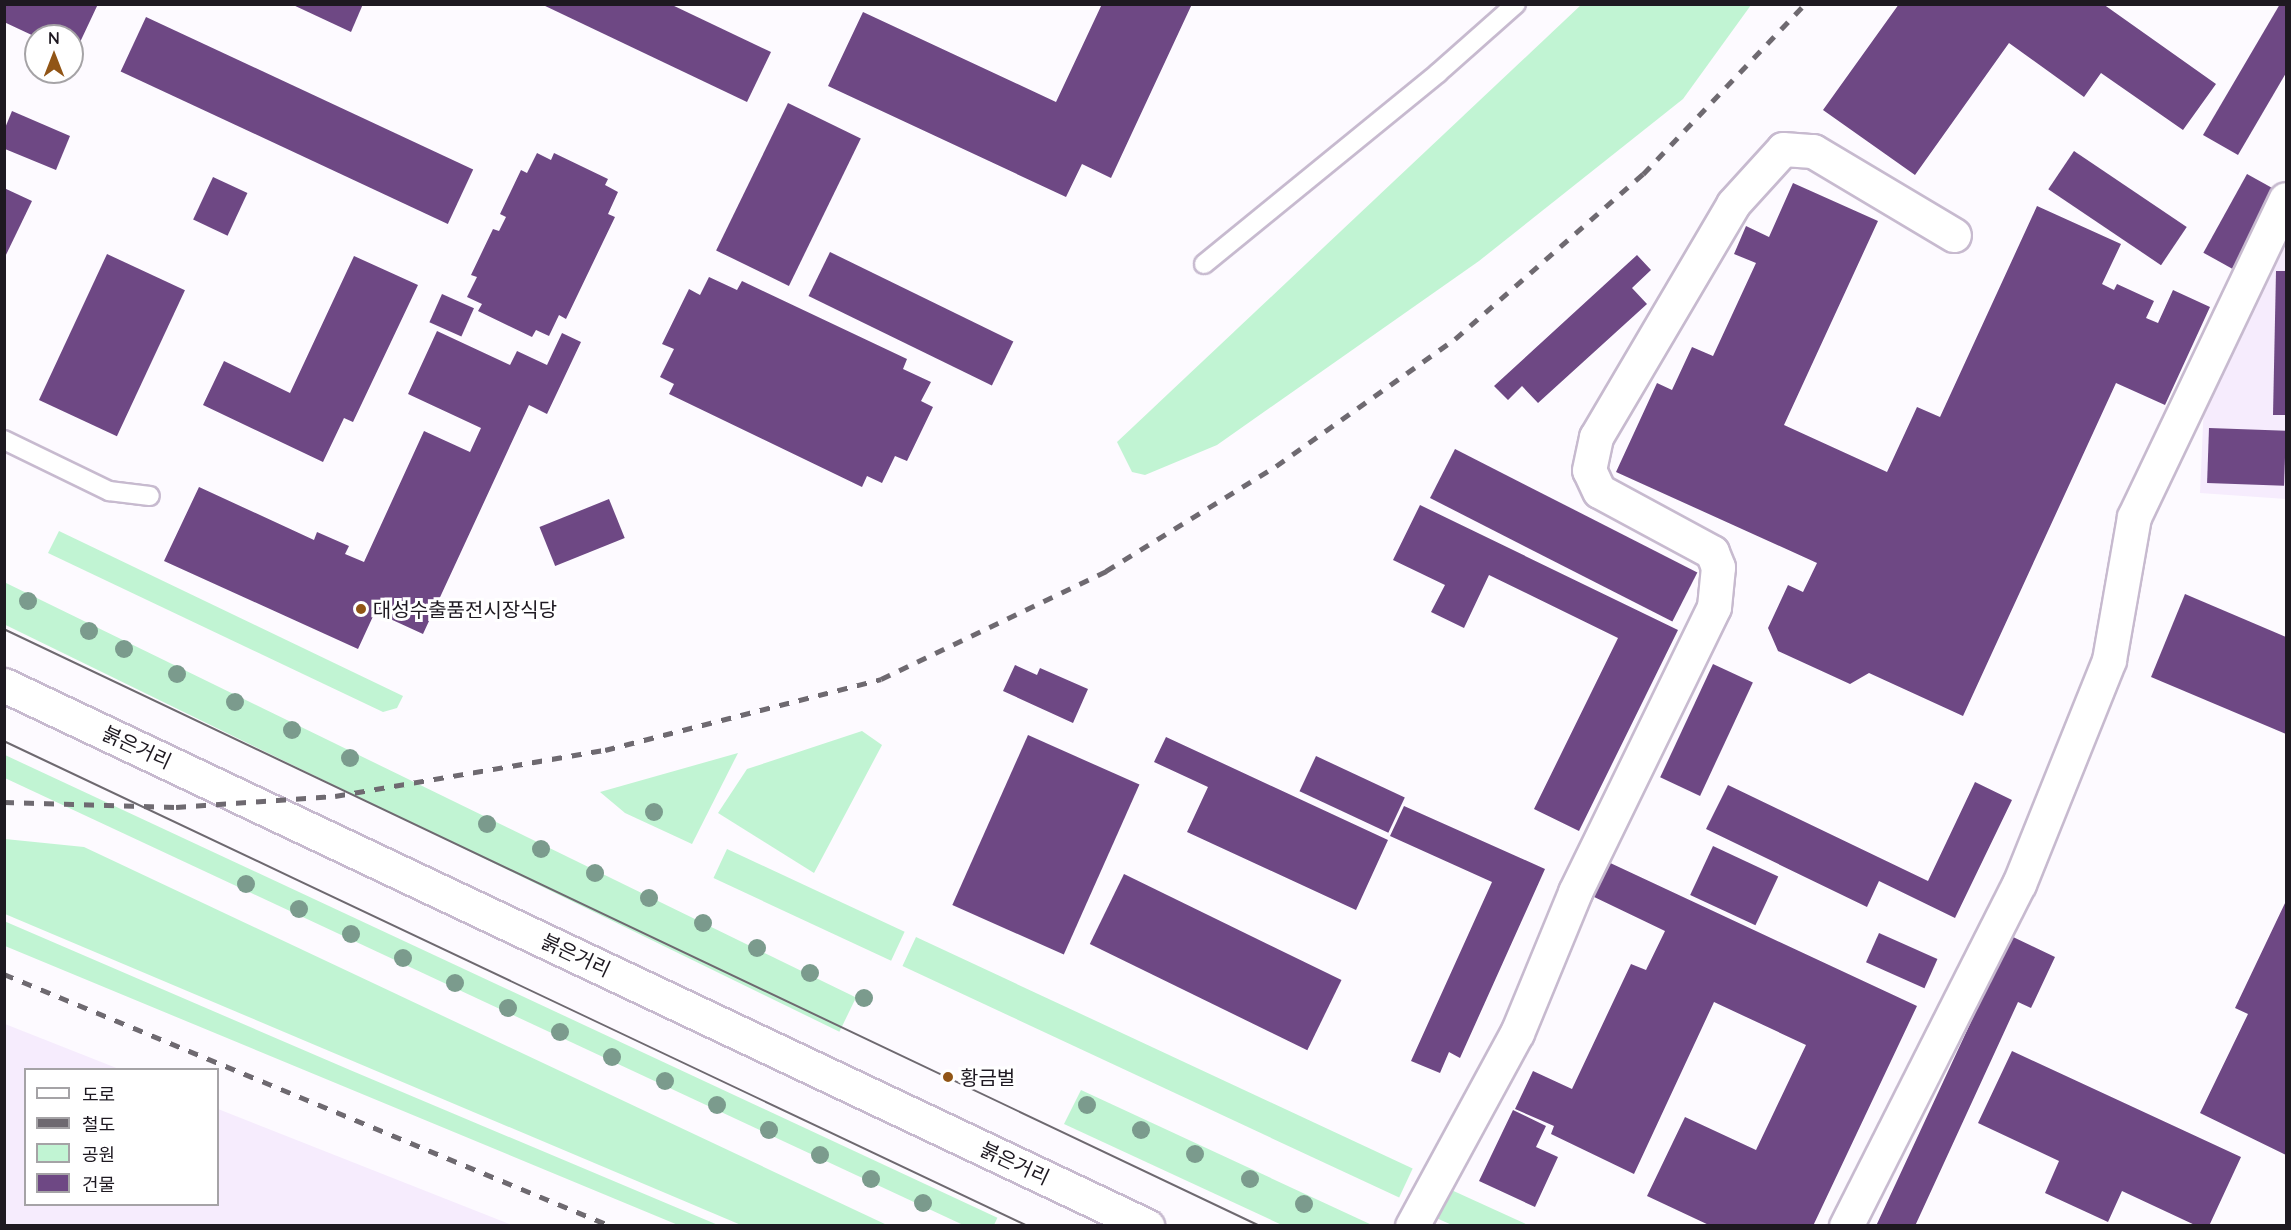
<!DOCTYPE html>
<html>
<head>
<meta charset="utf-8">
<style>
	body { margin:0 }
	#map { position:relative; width:2291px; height:1230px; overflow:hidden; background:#fdfaff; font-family:Quicksand,"Noto Sans KR",sans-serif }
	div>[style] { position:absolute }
	.built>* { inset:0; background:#f6ecfd }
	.green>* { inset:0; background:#c1f4d3; transform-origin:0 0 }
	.building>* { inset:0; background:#6e4884; transform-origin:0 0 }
	.roads { filter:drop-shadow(2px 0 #c7bacf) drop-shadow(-2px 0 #c7bacf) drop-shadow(0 2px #c7bacf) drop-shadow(0 -2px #c7bacf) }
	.service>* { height:18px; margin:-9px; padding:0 9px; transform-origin:9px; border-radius:9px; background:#fff }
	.minor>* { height:33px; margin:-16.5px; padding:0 16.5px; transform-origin:16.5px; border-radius:16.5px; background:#fff }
	.primary>* { height:33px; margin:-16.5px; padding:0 16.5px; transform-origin:16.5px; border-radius:16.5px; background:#fff }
	.tram>* { height:1.5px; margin:-0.75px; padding:0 0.75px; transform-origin:0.75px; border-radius:0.75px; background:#6e6970 }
	.rail>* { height:4.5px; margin-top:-2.25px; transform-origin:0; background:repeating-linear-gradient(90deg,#6e6970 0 10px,transparent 0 20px) }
	.trees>* { width:18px; height:18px; margin:-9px; border-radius:50%; background:#7b9b8d }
	.dots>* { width:16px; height:16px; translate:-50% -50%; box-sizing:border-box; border:3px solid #fff; border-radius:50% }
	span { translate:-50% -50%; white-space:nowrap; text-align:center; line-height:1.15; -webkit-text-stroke:6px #fff; paint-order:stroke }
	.poi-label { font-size:20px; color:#1e1921 }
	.left { translate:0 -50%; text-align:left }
	.street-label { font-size:20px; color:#1e1921 }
	.frame { position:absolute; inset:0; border:6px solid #1e1921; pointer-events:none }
	.legend { position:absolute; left:24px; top:1068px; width:195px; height:138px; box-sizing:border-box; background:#fff; border:2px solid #a5a3a6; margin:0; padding:8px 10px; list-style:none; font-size:18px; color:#1e1921 }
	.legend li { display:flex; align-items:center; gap:12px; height:30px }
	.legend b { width:30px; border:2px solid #a5a3a6 }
	.north { position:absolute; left:24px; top:24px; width:60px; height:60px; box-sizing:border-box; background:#fff; border:2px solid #a5a3a6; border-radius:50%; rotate:0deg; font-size:16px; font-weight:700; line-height:24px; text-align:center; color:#1e1921 }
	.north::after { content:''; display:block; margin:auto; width:21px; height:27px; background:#915516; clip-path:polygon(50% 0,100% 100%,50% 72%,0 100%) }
</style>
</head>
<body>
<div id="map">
	<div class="built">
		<div style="clip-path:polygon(2286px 230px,2286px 499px,2200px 493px,2204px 403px)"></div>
		<div style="clip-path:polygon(5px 1024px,119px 1069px,26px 1070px,26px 1204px,218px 1204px,218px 1109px,512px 1225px,5px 1225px)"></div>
	</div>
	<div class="green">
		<div style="clip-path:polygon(1582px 4px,1751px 5px,1683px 99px,1479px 261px,1217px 445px,1145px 475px,1132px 472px,1117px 442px)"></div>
		<div style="clip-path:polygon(59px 531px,403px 696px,397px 708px,383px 712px,48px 553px)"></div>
		<div style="left:4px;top:582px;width:948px;height:38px;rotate:26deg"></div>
		<div style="clip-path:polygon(862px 731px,882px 745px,814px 873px,718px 813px,747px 769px)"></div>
		<div style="clip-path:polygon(738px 753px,692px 844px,625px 813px,600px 792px)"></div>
		<div style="left:5px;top:755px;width:1095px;height:21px;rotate:25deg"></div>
		<div style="clip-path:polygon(5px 839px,84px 847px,887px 1225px,741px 1225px,5px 914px)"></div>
		<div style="left:727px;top:849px;width:196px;height:32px;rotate:25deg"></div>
		<div style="clip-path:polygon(4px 921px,350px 1070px,718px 1225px,678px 1225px,5px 946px)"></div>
		<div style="left:916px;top:937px;width:548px;height:32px;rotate:25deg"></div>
		<div style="clip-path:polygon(1081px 1090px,1372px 1225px,1282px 1225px,1064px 1124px)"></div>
		<div style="clip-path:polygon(1447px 1188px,1528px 1225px,1452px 1225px,1434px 1217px)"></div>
	</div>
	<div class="building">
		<div style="clip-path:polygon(4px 4px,98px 4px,74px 55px,72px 36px,36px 37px,4px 22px)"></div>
		<div style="clip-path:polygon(291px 4px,363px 4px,351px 32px)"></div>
		<div style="clip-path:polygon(541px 4px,670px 4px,771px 52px,747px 102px)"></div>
		<div style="clip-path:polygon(1102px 4px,1192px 4px,1111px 178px,1082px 164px,1066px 197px,828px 86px,863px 12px,1056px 102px)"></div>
		<div style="clip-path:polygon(1899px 4px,2103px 4px,2216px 84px,2183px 130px,2101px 73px,2084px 97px,2009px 43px,1915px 175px,1823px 110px)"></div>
		<div style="clip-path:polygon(2280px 4px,2286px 4px,2286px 73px,2238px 155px,2203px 135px)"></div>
		<div style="left:146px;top:17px;width:361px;height:60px;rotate:25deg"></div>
		<div style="left:788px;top:103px;width:81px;height:164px;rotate:26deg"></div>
		<div style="clip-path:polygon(12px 111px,70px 136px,56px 170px,5px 149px,5px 128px)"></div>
		<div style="left:2074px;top:151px;width:136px;height:46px;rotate:34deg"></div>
		<div style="clip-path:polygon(537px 153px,551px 160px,554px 153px,608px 179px,605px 185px,618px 192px,608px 214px,615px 217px,566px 319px,559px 315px,549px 336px,536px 330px,532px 337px,478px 311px,482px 304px,467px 297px,477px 277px,471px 275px,493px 229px,499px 231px,506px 217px,500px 214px,521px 170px,527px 173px)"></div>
		<div style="left:2247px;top:174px;width:33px;height:90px;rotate:29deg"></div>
		<div style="left:213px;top:177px;width:38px;height:47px;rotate:25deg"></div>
		<div style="clip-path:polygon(1793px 183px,1878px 221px,1784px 425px,1887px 472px,1917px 407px,1940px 417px,2037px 206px,2121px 244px,2102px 284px,2114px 290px,2117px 284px,2154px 301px,2146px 318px,2158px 323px,2173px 290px,2210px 307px,2165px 405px,2116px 383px,1963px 716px,1869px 673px,1850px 684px,1778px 651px,1768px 628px,1788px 585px,1803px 592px,1817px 563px,1616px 472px,1657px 383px,1672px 390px,1692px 347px,1713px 356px,1756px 263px,1734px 254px,1746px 226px,1769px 237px)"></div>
		<div style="clip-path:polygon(4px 188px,32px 201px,4px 259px)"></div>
		<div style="left:830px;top:252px;width:204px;height:49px;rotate:26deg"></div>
		<div style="left:107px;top:254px;width:86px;height:161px;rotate:25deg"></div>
		<div style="clip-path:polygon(1637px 255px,1651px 270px,1632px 288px,1647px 304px,1538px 403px,1522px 386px,1508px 400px,1494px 386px)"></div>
		<div style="clip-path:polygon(354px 256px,418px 285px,353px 422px,344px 418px,323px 462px,203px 405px,224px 361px,290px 393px)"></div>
		<div style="clip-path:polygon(2276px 271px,2286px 271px,2286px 415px,2273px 415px)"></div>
		<div style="clip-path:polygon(709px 277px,737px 290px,742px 281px,907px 359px,903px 369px,931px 382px,921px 401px,933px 407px,907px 461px,895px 456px,882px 483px,867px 476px,862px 487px,669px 394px,674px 384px,660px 377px,674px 349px,662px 344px,689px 289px,700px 295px)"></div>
		<div style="left:442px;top:294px;width:35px;height:31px;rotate:24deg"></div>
		<div style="clip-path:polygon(437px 331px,510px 365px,517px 351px,547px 365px,562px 333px,581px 342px,547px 414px,529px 405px,423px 634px,375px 612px,358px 649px,164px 561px,199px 487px,314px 540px,317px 532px,349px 546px,345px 554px,364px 562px,424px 431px,470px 452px,481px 428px,408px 394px)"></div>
		<div style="left:2209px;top:428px;width:77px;height:55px;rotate:2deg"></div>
		<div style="left:1455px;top:449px;width:272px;height:55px;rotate:27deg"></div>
		<div style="left:609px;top:499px;width:42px;height:75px;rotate:68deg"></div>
		<div style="clip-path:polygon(1420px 505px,1678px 630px,1579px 831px,1534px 809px,1618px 638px,1489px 575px,1464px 628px,1431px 612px,1445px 585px,1393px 560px)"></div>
		<div style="clip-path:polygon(2185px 594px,2286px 637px,2286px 734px,2151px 677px)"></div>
		<div style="left:1713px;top:664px;width:44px;height:125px;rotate:25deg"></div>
		<div style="clip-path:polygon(1015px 665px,1037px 675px,1040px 668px,1088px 689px,1073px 723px,1003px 691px)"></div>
		<div style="left:1028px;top:735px;width:122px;height:186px;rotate:24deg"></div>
		<div style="clip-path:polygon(1166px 737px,1388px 840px,1356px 910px,1187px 832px,1208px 787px,1154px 762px)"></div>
		<div style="left:1316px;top:756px;width:98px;height:39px;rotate:25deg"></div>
		<div style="clip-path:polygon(1975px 782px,2012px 800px,1955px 918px,1879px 881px,1867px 907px,1706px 829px,1728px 785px,1928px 881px)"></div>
		<div style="clip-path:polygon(1404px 806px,1545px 869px,1460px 1058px,1449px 1052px,1440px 1073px,1411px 1061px,1492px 882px,1390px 836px)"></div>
		<div style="left:1713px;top:846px;width:72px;height:54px;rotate:25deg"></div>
		<div style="clip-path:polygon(1606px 861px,1917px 1006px,1813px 1226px,1711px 1226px,1647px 1196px,1685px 1117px,1756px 1150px,1806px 1045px,1714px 1002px,1634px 1174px,1551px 1134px,1554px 1126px,1515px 1109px,1533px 1071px,1572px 1089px,1631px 964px,1646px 970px,1665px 931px,1590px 895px)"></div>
		<div style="left:1124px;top:874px;width:242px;height:78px;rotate:26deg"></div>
		<div style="clip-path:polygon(2286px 901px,2286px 1155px,2200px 1113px,2248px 1014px,2235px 1008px)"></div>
		<div style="left:1879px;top:933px;width:64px;height:32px;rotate:24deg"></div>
		<div style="clip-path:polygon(2011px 936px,2055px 957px,2031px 1008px,2018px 1002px,1915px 1226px,1876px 1226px)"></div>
		<div style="clip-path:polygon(2012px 1051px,2241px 1157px,2209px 1226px,2197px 1226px,2122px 1191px,2108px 1222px,2045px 1193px,2059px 1161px,1978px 1123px)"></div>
		<div style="clip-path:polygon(1513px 1110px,1546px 1126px,1536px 1147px,1558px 1157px,1535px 1207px,1479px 1181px)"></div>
	</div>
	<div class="roads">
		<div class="service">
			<div style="left:1204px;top:264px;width:302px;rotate:-39.2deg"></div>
			<div style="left:1438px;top:73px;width:104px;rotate:-41.5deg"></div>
			<div style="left:4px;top:440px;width:117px;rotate:25.9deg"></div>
			<div style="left:109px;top:491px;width:41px;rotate:7deg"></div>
		</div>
		<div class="minor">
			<div style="left:1412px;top:1226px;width:220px;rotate:-61.5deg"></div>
			<div style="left:1517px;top:1033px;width:152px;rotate:-67.6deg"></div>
			<div style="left:1575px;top:892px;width:317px;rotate:-64deg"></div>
			<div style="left:1714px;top:607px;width:40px;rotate:-84.3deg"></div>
			<div style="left:1718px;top:567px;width:16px;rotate:-112deg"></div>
			<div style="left:1712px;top:552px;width:128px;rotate:-151.6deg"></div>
			<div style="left:1599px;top:491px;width:23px;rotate:-115deg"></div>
			<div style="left:1589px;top:470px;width:34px;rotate:-78deg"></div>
			<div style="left:1596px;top:437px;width:270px;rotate:-59.5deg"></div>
			<div style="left:1733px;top:204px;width:74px;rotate:-47.7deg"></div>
			<div style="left:1783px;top:149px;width:30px;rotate:4deg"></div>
			<div style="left:1813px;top:151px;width:164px;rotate:30.8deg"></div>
			<div style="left:1846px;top:1226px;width:383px;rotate:-63.2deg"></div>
			<div style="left:2019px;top:884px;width:241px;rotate:-68.1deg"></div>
			<div style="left:2109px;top:660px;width:145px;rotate:-80.1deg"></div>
			<div style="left:2134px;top:517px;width:352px;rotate:-64.5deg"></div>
		</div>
		<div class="primary">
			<div style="left:4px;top:685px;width:1265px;rotate:25.33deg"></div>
		</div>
	</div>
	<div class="tram">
		<div style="left:4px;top:629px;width:1391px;rotate:25.42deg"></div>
		<div style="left:4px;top:741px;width:1133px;rotate:25.34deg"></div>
	</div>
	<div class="rail">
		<div style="left:4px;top:802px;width:172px;rotate:1.7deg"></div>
		<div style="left:176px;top:807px;width:159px;rotate:-4deg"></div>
		<div style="left:335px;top:796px;width:274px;rotate:-9.7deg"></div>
		<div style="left:605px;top:750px;width:285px;rotate:-14.4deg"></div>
		<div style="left:881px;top:679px;width:250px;rotate:-25.6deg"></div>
		<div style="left:1106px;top:571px;width:200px;rotate:-31.7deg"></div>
		<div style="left:1276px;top:466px;width:219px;rotate:-35.4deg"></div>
		<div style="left:1455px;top:339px;width:250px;rotate:-41.3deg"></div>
		<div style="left:1643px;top:174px;width:235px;rotate:-46.4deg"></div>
		<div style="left:4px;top:974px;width:657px;rotate:22.55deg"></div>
	</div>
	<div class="trees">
		<div style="left:28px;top:601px"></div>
		<div style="left:89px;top:631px"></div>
		<div style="left:124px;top:649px"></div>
		<div style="left:177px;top:674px"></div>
		<div style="left:235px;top:702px"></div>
		<div style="left:292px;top:730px"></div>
		<div style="left:350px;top:758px"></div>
		<div style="left:654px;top:812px"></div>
		<div style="left:487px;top:824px"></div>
		<div style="left:541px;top:849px"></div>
		<div style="left:595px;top:873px"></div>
		<div style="left:246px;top:884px"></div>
		<div style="left:649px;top:898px"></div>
		<div style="left:299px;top:909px"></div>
		<div style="left:703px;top:923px"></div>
		<div style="left:351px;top:934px"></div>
		<div style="left:757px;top:948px"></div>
		<div style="left:403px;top:958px"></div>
		<div style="left:810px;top:973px"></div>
		<div style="left:455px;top:983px"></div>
		<div style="left:864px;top:998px"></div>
		<div style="left:508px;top:1008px"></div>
		<div style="left:560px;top:1032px"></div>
		<div style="left:612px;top:1057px"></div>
		<div style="left:665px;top:1081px"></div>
		<div style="left:717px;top:1105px"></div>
		<div style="left:1087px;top:1105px"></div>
		<div style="left:769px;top:1130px"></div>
		<div style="left:1141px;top:1130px"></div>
		<div style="left:1195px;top:1154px"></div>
		<div style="left:820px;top:1155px"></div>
		<div style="left:871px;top:1179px"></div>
		<div style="left:1250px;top:1179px"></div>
		<div style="left:923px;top:1203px"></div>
		<div style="left:1304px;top:1204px"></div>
	</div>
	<div class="dots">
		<div style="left:361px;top:609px;background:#915516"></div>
		<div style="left:948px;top:1077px;background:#915516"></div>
	</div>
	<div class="poi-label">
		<span class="left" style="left:373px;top:609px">대성수출품전시장식당</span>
		<span class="left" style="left:960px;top:1077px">황금벌</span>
	</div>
	<div class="street-label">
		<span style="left:137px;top:747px;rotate:25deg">붉은거리</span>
		<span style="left:576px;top:955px;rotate:25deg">붉은거리</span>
		<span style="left:1015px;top:1163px;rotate:25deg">붉은거리</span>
	</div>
	<div class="frame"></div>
	<ul class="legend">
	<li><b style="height:8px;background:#fff"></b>도로</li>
	<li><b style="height:8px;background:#6e6970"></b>철도</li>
	<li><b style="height:16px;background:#c1f4d3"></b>공원</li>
	<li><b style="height:16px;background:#6e4884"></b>건물</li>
	</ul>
	<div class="north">N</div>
</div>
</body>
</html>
